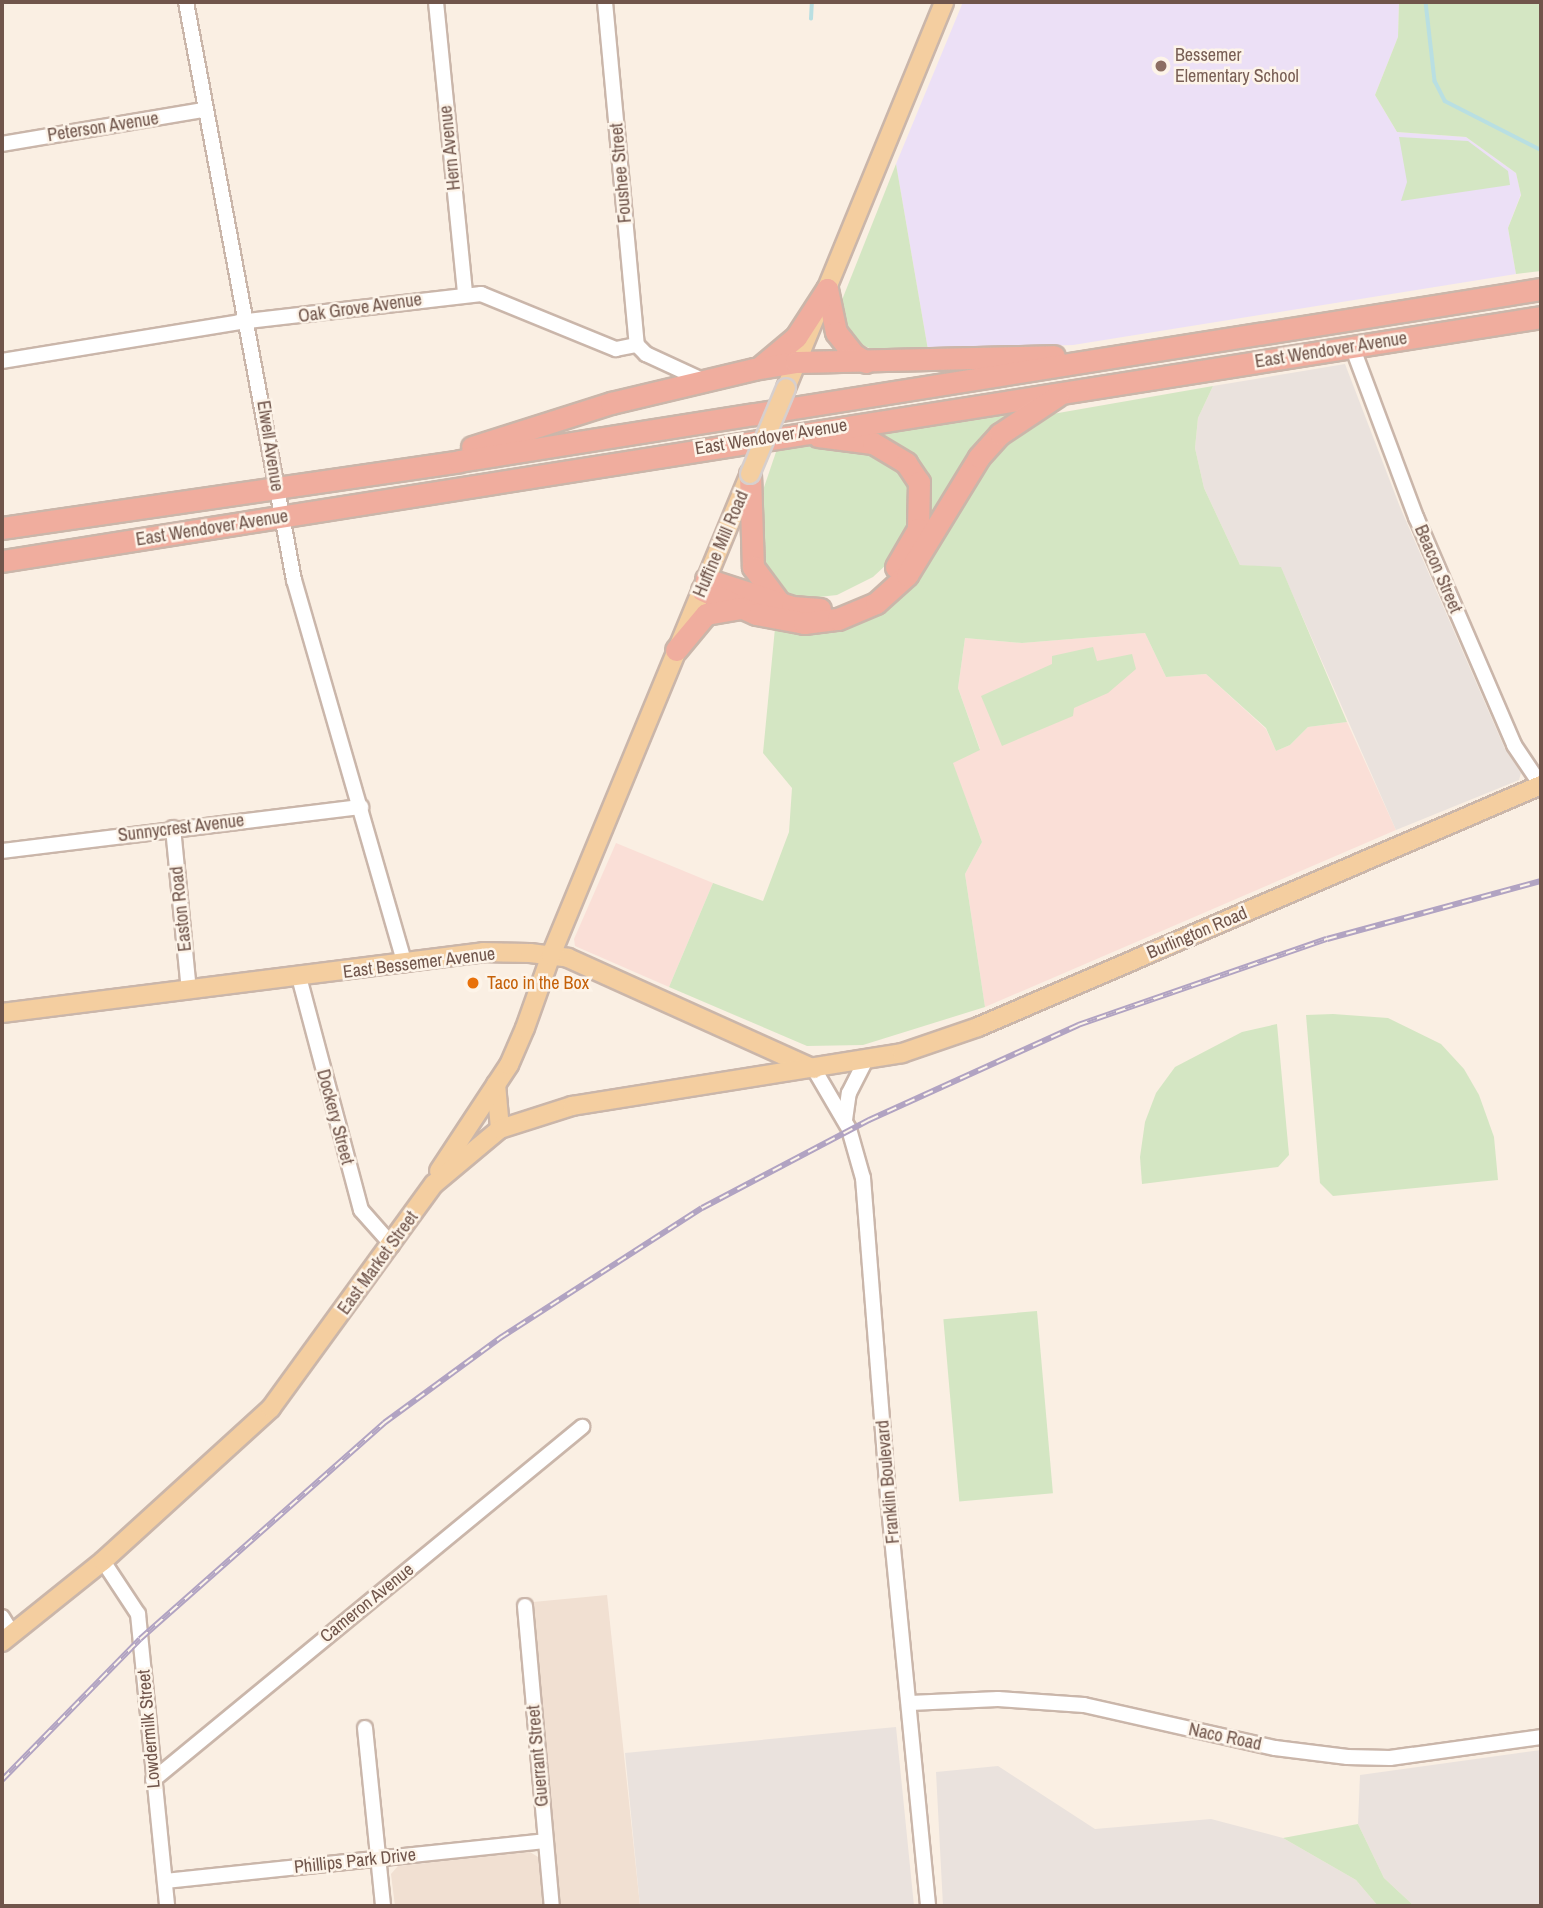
<!DOCTYPE html>
<html>
<head>
<meta charset="utf-8">
<style>
	body { margin:0 }
	#map { position:relative; width:1543px; height:1908px; overflow:hidden; background:#faefe3; font-family:"Archivo Narrow",sans-serif }
	div>[style] { position:absolute }
	.residential>* { inset:0; background:#f1e0d2 }
	.commercial>* { inset:0; background:#fadfd7 }
	.industrial>* { inset:0; background:#eae2dd }
	.education>* { inset:0; background:#ece0f6 }
	.green>* { inset:0; background:#d4e6c3; transform-origin:0 0 }
	.stream>* { height:3.5px; margin:-1.75px; padding:0 1.75px; transform-origin:1.75px; border-radius:1.75px; background:#b9dfe2 }
	.roads { filter:drop-shadow(2px 0 #cab6aa) drop-shadow(-2px 0 #cab6aa) drop-shadow(0 2px #cab6aa) drop-shadow(0 -2px #cab6aa) }
	.minor>* { height:14px; margin:-7px; padding:0 7px; transform-origin:7px; border-radius:7px; background:#fff }
	.major>* { height:18px; margin:-9px; padding:0 9px; transform-origin:9px; border-radius:9px; background:#f4cea0 }
	.highway>* { height:21px; margin:-10.5px; padding:0 10.5px; transform-origin:10.5px; border-radius:10.5px; background:#f0ad9e }
	.rail>* { height:6px; margin-top:-3px; transform-origin:0; background:repeating-linear-gradient(90deg,#fdf4e9 0 10px,#b1a3c2 0 20px); box-sizing:border-box; border-block:2px solid #b1a3c2 }
	.bridges { filter:drop-shadow(2px 0 #d7cfcd) drop-shadow(-2px 0 #d7cfcd) drop-shadow(0 2px #d7cfcd) drop-shadow(0 -2px #d7cfcd) }
	.major-bridge>* { height:18px; margin:-9px; padding:0 9px; transform-origin:9px; border-radius:9px; background:#f4cea0 }
	.dots>* { width:19px; height:19px; translate:-50% -50%; box-sizing:border-box; border:4px solid #fdf4e9; border-radius:50% }
	span { translate:-50% -50%; white-space:nowrap; text-align:center; line-height:1.15; -webkit-text-stroke:5px #fdf4e9; paint-order:stroke }
	.education-label { font-size:18px; color:#785e54 }
	.left { translate:0 -50%; text-align:left }
	.street-label { font-size:18px; color:#70554b }
	.food-label { font-size:18px; color:#c56008 }
	.frame { position:absolute; inset:0; border:4px solid #70554b; pointer-events:none }
</style>
</head>
<body>
<div id="map">
	<div class="residential">
		<div style="clip-path:polygon(607px 1595px,640px 1906px,561px 1906px,532px 1645px,533px 1602px)"></div>
		<div style="clip-path:polygon(530px 1852px,538px 1857px,543px 1906px,395px 1906px,391px 1874px,398px 1866px)"></div>
	</div>
	<div class="commercial">
		<div style="clip-path:polygon(1145px 633px,1166px 677px,1206px 674px,1266px 729px,1276px 751px,1290px 745px,1308px 727px,1347px 722px,1396px 830px,985px 1007px,965px 874px,982px 842px,952px 762px,980px 749px,958px 688px,965px 638px,1022px 643px)"></div>
		<div style="clip-path:polygon(616px 843px,713px 883px,669px 987px,575px 946px,574px 939px)"></div>
	</div>
	<div class="industrial">
		<div style="clip-path:polygon(1345px 364px,1400px 507px,1505px 749px,1521px 773px,1519px 780px,1396px 830px,1281px 568px,1240px 565px,1204px 488px,1195px 448px,1198px 418px,1213px 386px)"></div>
		<div style="clip-path:polygon(896px 1727px,914px 1906px,640px 1906px,625px 1753px)"></div>
		<div style="clip-path:polygon(1541px 1750px,1541px 1906px,1414px 1906px,1384px 1878px,1358px 1824px,1360px 1775px)"></div>
		<div style="clip-path:polygon(998px 1766px,1095px 1829px,1211px 1819px,1283px 1838px,1356px 1880px,1378px 1906px,943px 1906px,936px 1772px)"></div>
	</div>
	<div class="education">
		<div style="clip-path:polygon(963px 2px,1399px 2px,1398px 37px,1375px 95px,1397px 132px,1466px 137px,1516px 173px,1521px 194px,1508px 228px,1516px 274px,1073px 345px,928px 350px,896px 164px)"></div>
	</div>
	<div class="green">
		<div style="clip-path:polygon(1399px 2px,1541px 2px,1541px 271px,1516px 274px,1508px 228px,1521px 195px,1516px 173px,1466px 137px,1397px 132px,1375px 95px,1398px 37px)"></div>
		<div style="clip-path:polygon(1399px 137px,1468px 141px,1508px 171px,1510px 185px,1401px 201px,1407px 182px)"></div>
		<div style="clip-path:polygon(896px 164px,928px 350px,874px 350px,858px 343px,844px 325px,840px 305px)"></div>
		<div style="clip-path:polygon(1213px 386px,1198px 418px,1195px 448px,1204px 488px,1240px 565px,1281px 567px,1347px 722px,1308px 727px,1290px 745px,1276px 751px,1266px 728px,1206px 674px,1166px 677px,1145px 633px,1022px 643px,965px 638px,958px 688px,980px 750px,953px 763px,982px 842px,965px 874px,985px 1007px,863px 1045px,807px 1046px,669px 987px,713px 883px,763px 901px,789px 832px,792px 788px,763px 753px,775px 628px,872px 615px,895px 601px,919px 575px,995px 451px,1041px 416px)"></div>
		<div style="clip-path:polygon(1022px 405px,923px 533px,929px 512px,927px 482px,879px 438px,879px 432px)"></div>
		<div style="clip-path:polygon(818px 444px,850px 448px,894px 462px,912px 486px,915px 514px,887px 564px,873px 577px,837px 595px,801px 599px,785px 595px,765px 576px,757px 539px,758px 505px,777px 449px)"></div>
		<div style="clip-path:polygon(1093px 647px,1097px 661px,1132px 654px,1136px 669px,1108px 693px,1074px 708px,1073px 716px,1002px 746px,981px 696px,1052px 664px,1052px 656px)"></div>
		<div style="clip-path:polygon(1333px 1014px,1388px 1018px,1441px 1044px,1464px 1069px,1479px 1095px,1494px 1137px,1498px 1180px,1333px 1196px,1320px 1183px,1306px 1015px)"></div>
		<div style="clip-path:polygon(1277px 1024px,1289px 1155px,1278px 1167px,1142px 1184px,1140px 1157px,1145px 1122px,1156px 1093px,1175px 1067px,1242px 1032px)"></div>
		<div style="left:1037px;top:1311px;width:183px;height:94px;rotate:85deg"></div>
		<div style="clip-path:polygon(1358px 1824px,1384px 1878px,1414px 1906px,1378px 1906px,1356px 1880px,1283px 1838px)"></div>
	</div>
	<div class="stream">
		<div style="left:1426px;top:2px;width:80px;rotate:83.5deg"></div>
		<div style="left:1435px;top:81px;width:22px;rotate:63deg"></div>
		<div style="left:1445px;top:101px;width:108px;rotate:27deg"></div>
		<div style="left:811px;top:19px;width:17px;rotate:-87deg"></div>
	</div>
	<div class="roads">
		<div class="minor">
			<div style="left:186px;top:2px;width:588px;rotate:79.42deg"></div>
			<div style="left:294px;top:580px;width:400px;rotate:73.9deg"></div>
			<div style="left:436px;top:2px;width:292px;rotate:84.3deg"></div>
			<div style="left:605px;top:2px;width:344px;rotate:84.7deg"></div>
			<div style="left:2px;top:144px;width:205px;rotate:-9.6deg"></div>
			<div style="left:1352px;top:346px;width:183px;rotate:69.5deg"></div>
			<div style="left:1416px;top:517px;width:248px;rotate:66.7deg"></div>
			<div style="left:1514px;top:745px;width:48px;rotate:56deg"></div>
			<div style="left:2px;top:361px;width:240px;rotate:-9.3deg"></div>
			<div style="left:239px;top:322px;width:244px;rotate:-6.6deg"></div>
			<div style="left:481px;top:294px;width:146px;rotate:22.2deg"></div>
			<div style="left:616px;top:349px;width:21px;rotate:-11deg"></div>
			<div style="left:637px;top:345px;width:13px;rotate:45deg"></div>
			<div style="left:646px;top:354px;width:60px;rotate:24.8deg"></div>
			<div style="left:173px;top:828px;width:163px;rotate:84.4deg"></div>
			<div style="left:2px;top:851px;width:362px;rotate:-7deg"></div>
			<div style="left:299px;top:977px;width:241px;rotate:75.1deg"></div>
			<div style="left:361px;top:1210px;width:47px;rotate:48.5deg"></div>
			<div style="left:814px;top:1069px;width:69px;rotate:59.7deg"></div>
			<div style="left:849px;top:1129px;width:51px;rotate:74.1deg"></div>
			<div style="left:863px;top:1178px;width:320px;rotate:85.5deg"></div>
			<div style="left:888px;top:1497px;width:411px;rotate:84.4deg"></div>
			<div style="left:845px;top:1120px;width:27px;rotate:-82deg"></div>
			<div style="left:849px;top:1093px;width:37px;rotate:-63deg"></div>
			<div style="left:103px;top:1561px;width:64px;rotate:56.6deg"></div>
			<div style="left:138px;top:1614px;width:293px;rotate:84.3deg"></div>
			<div style="left:525px;top:1606px;width:301px;rotate:84.9deg"></div>
			<div style="left:2px;top:1617px;width:19px;rotate:58deg"></div>
			<div style="left:910px;top:1703px;width:88px;rotate:-2.6deg"></div>
			<div style="left:998px;top:1699px;width:86px;rotate:4deg"></div>
			<div style="left:1084px;top:1705px;width:196px;rotate:12.7deg"></div>
			<div style="left:1275px;top:1748px;width:73px;rotate:7.1deg"></div>
			<div style="left:1347px;top:1757px;width:43px;rotate:1.3deg"></div>
			<div style="left:1390px;top:1758px;width:152px;rotate:-7.9deg"></div>
			<div style="left:365px;top:1728px;width:179px;rotate:84.2deg"></div>
			<div style="left:153px;top:1780px;width:556px;rotate:-39.45deg"></div>
			<div style="left:165px;top:1881px;width:382px;rotate:-6deg"></div>
		</div>
		<div class="major">
			<div style="left:786px;top:388px;width:417px;rotate:-67.7deg"></div>
			<div style="left:2px;top:1013px;width:485px;rotate:-7.2deg"></div>
			<div style="left:483px;top:952px;width:47px;rotate:1.2deg"></div>
			<div style="left:530px;top:953px;width:38px;rotate:7deg"></div>
			<div style="left:568px;top:958px;width:270px;rotate:24.3deg"></div>
			<div style="left:496px;top:1084px;width:45px;rotate:84.9deg"></div>
			<div style="left:439px;top:1171px;width:127px;rotate:-56.6deg"></div>
			<div style="left:509px;top:1065px;width:40px;rotate:-66.6deg"></div>
			<div style="left:525px;top:1028px;width:77px;rotate:-70.4deg"></div>
			<div style="left:551px;top:955px;width:518px;rotate:-67.54deg"></div>
			<div style="left:2px;top:1642px;width:129px;rotate:-38.7deg"></div>
			<div style="left:103px;top:1561px;width:227px;rotate:-42.3deg"></div>
			<div style="left:271px;top:1408px;width:277px;rotate:-54deg"></div>
			<div style="left:434px;top:1184px;width:86px;rotate:-39.8deg"></div>
			<div style="left:500px;top:1129px;width:76px;rotate:-17.7deg"></div>
			<div style="left:572px;top:1106px;width:334px;rotate:-9.1deg"></div>
			<div style="left:902px;top:1053px;width:80px;rotate:-18.9deg"></div>
			<div style="left:978px;top:1027px;width:613px;rotate:-23.26deg"></div>
		</div>
		<div class="highway">
			<div style="left:827px;top:289px;width:44px;rotate:78.2deg"></div>
			<div style="left:836px;top:332px;width:28px;rotate:52deg"></div>
			<div style="left:853px;top:354px;width:15px;rotate:32deg"></div>
			<div style="left:760px;top:367px;width:47px;rotate:-39.8deg"></div>
			<div style="left:796px;top:337px;width:57px;rotate:-57.1deg"></div>
			<div style="left:818px;top:436px;width:55px;rotate:7.3deg"></div>
			<div style="left:873px;top:443px;width:39px;rotate:31deg"></div>
			<div style="left:906px;top:463px;width:23px;rotate:56deg"></div>
			<div style="left:919px;top:482px;width:47px;rotate:91.2deg"></div>
			<div style="left:918px;top:529px;width:44px;rotate:120.1deg"></div>
			<div style="left:472px;top:447px;width:146px;rotate:-17.6deg"></div>
			<div style="left:611px;top:403px;width:147px;rotate:-13.4deg"></div>
			<div style="left:754px;top:369px;width:43px;rotate:-9.5deg"></div>
			<div style="left:796px;top:362px;width:258px;rotate:-1.3deg"></div>
			<div style="left:750px;top:474px;width:93px;rotate:88.2deg"></div>
			<div style="left:753px;top:567px;width:44px;rotate:53.4deg"></div>
			<div style="left:2px;top:528px;width:462px;rotate:-8.3deg"></div>
			<div style="left:459px;top:461px;width:1096px;rotate:-9.03deg"></div>
			<div style="left:2px;top:561px;width:1558px;rotate:-9.01deg"></div>
			<div style="left:706px;top:579px;width:90px;rotate:18deg"></div>
			<div style="left:792px;top:607px;width:28px;rotate:4deg"></div>
			<div style="left:702px;top:590px;width:59px;rotate:24deg"></div>
			<div style="left:756px;top:614px;width:49px;rotate:10.6deg"></div>
			<div style="left:804px;top:623px;width:34px;rotate:-7deg"></div>
			<div style="left:838px;top:619px;width:41px;rotate:-22.8deg"></div>
			<div style="left:876px;top:603px;width:42px;rotate:-42.1deg"></div>
			<div style="left:907px;top:575px;width:138px;rotate:-58.6deg"></div>
			<div style="left:979px;top:457px;width:31px;rotate:-48deg"></div>
			<div style="left:1000px;top:434px;width:69px;rotate:-33.7deg"></div>
			<div style="left:676px;top:650px;width:47px;rotate:-50.2deg"></div>
			<div style="left:706px;top:614px;width:34px;rotate:-10deg"></div>
		</div>
	</div>
	<div class="rail">
		<div style="left:2px;top:1780px;width:197px;rotate:-45.6deg"></div>
		<div style="left:140px;top:1639px;width:326px;rotate:-41.5deg"></div>
		<div style="left:384px;top:1423px;width:144px;rotate:-36.2deg"></div>
		<div style="left:500px;top:1338px;width:240px;rotate:-32.8deg"></div>
		<div style="left:702px;top:1208px;width:189px;rotate:-27.8deg"></div>
		<div style="left:869px;top:1120px;width:230px;rotate:-24.4deg"></div>
		<div style="left:1078px;top:1025px;width:263px;rotate:-19.1deg"></div>
		<div style="left:1327px;top:939px;width:222px;rotate:-15.2deg"></div>
	</div>
	<div class="bridges">
		<div class="major-bridge">
			<div style="left:750px;top:474px;width:93px;rotate:-67.3deg"></div>
		</div>
	</div>
	<div class="dots">
		<div style="left:1161px;top:66px;background:#8d6e63"></div>
		<div style="left:473px;top:983px;background:#e8710a"></div>
	</div>
	<div class="education-label">
		<span class="left" style="left:1175px;top:66px">Bessemer<br>Elementary School</span>
	</div>
	<div class="street-label">
		<span style="left:103px;top:127px;rotate:-9deg">Peterson Avenue</span>
		<span style="left:450px;top:148px;rotate:-96deg">Hern Avenue</span>
		<span style="left:621px;top:173px;rotate:-95deg">Foushee Street</span>
		<span style="left:360px;top:308px;rotate:-8deg">Oak Grove Avenue</span>
		<span style="left:1331px;top:350px;rotate:-9deg">East Wendover Avenue</span>
		<span style="left:771px;top:437px;rotate:-9deg">East Wendover Avenue</span>
		<span style="left:270px;top:446px;rotate:81deg">Elwell Avenue</span>
		<span style="left:212px;top:528px;rotate:-9deg">East Wendover Avenue</span>
		<span style="left:721px;top:544px;rotate:-67deg">Huffine Mill Road</span>
		<span style="left:1438px;top:569px;rotate:67deg">Beacon Street</span>
		<span style="left:181px;top:828px;rotate:-7deg">Sunnycrest Avenue</span>
		<span style="left:181px;top:909px;rotate:-96deg">Easton Road</span>
		<span style="left:1197px;top:933px;rotate:-23deg">Burlington Road</span>
		<span style="left:419px;top:963px;rotate:-7deg">East Bessemer Avenue</span>
		<span style="left:335px;top:1117px;rotate:75deg">Dockery Street</span>
		<span style="left:378px;top:1263px;rotate:-54deg">East Market Street</span>
		<span style="left:888px;top:1482px;rotate:-95deg">Franklin Boulevard</span>
		<span style="left:367px;top:1603px;rotate:-39deg">Cameron Avenue</span>
		<span style="left:149px;top:1729px;rotate:-95deg">Lowdermilk Street</span>
		<span style="left:1225px;top:1737px;rotate:12deg">Naco Road</span>
		<span style="left:538px;top:1756px;rotate:-95deg">Guerrant Street</span>
		<span style="left:355px;top:1861px;rotate:-6deg">Phillips Park Drive</span>
	</div>
	<div class="food-label">
		<span class="left" style="left:487px;top:983px">Taco in the Box</span>
	</div>
	<div class="frame"></div>
</div>
</body>
</html>
